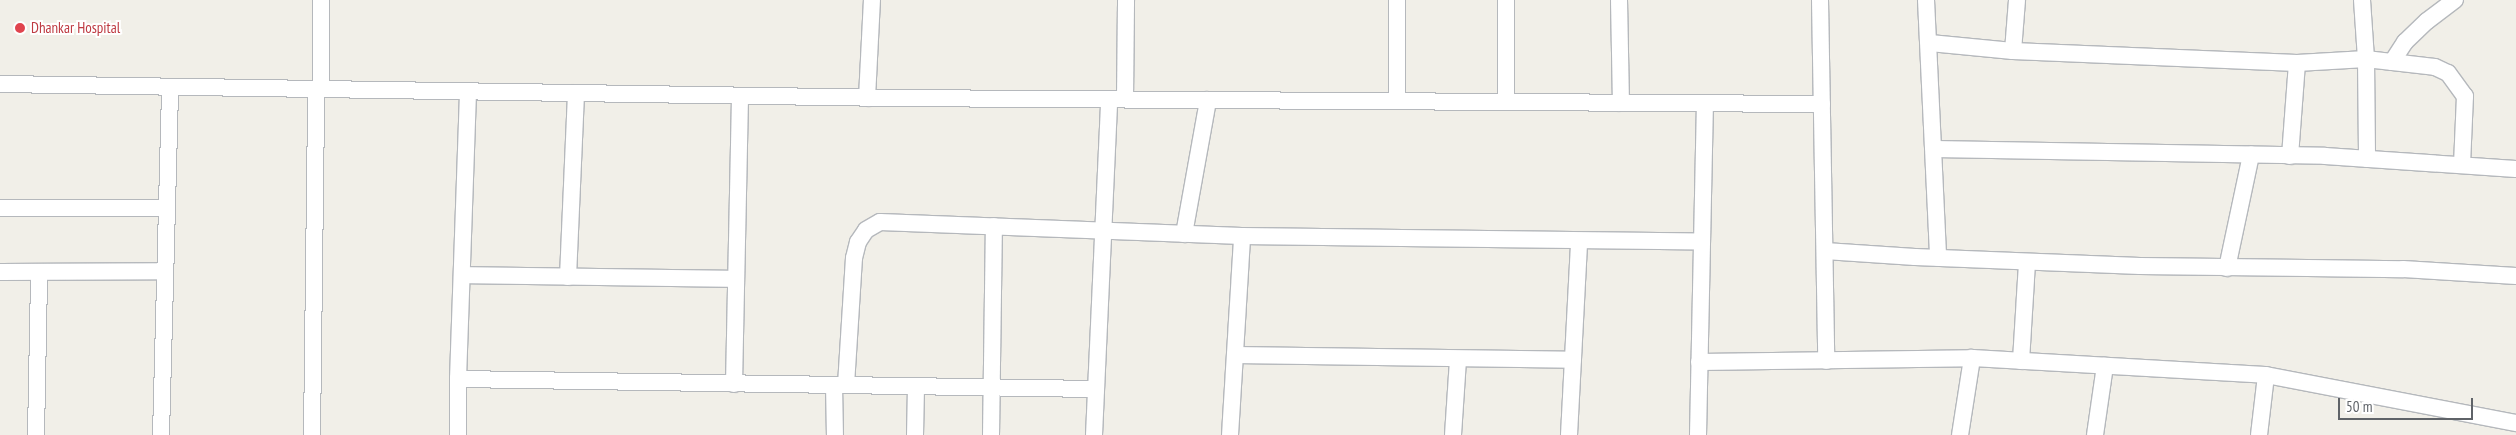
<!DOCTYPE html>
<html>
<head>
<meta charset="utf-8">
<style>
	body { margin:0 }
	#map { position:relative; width:2516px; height:435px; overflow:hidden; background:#f1efe8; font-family:"PT Sans Narrow",sans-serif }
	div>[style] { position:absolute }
	.roads { filter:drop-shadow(1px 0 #b5b8bc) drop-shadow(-1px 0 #b5b8bc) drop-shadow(0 1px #b5b8bc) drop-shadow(0 -1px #b5b8bc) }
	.minor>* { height:16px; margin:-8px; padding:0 8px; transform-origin:8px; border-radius:8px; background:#fff }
	.dots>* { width:14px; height:14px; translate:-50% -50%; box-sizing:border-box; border:2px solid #fff; border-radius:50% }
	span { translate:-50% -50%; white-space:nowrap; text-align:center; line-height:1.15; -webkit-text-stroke:4px #fff; paint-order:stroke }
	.health-label { font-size:15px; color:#be3a42 }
	.left { translate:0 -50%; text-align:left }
	.scale { position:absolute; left:2338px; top:398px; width:135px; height:22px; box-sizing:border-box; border:2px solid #5f6368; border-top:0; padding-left:6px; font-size:15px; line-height:18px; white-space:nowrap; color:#5f6368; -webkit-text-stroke:4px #fff; paint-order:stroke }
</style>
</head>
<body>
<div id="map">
	<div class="roads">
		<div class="minor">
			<div style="left:321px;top:0;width:89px;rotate:90deg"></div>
			<div style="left:1619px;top:0;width:103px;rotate:88.9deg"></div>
			<div style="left:1820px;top:0;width:361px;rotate:89deg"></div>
			<div style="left:1926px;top:0;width:258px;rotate:87.3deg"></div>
			<div style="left:2362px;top:0;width:59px;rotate:86.1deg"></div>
			<div style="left:2366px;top:59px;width:100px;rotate:89.4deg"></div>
			<div style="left:1930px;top:43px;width:83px;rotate:5.5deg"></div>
			<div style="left:2013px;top:51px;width:284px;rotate:2.4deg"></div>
			<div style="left:2297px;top:63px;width:69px;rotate:-3.3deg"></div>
			<div style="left:2366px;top:59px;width:69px;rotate:6.6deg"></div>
			<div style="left:2435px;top:67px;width:14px;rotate:25deg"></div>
			<div style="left:2448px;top:73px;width:29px;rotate:54deg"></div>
			<div style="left:2465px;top:96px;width:69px;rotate:92.5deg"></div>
			<div style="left:2013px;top:51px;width:51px;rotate:-85.5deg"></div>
			<div style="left:2392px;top:62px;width:24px;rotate:-57deg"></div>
			<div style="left:2405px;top:42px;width:30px;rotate:-44deg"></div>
			<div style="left:2427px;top:21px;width:35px;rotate:-37deg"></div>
			<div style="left:0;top:84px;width:891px;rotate:0.9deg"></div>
			<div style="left:891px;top:98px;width:931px;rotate:0.37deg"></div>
			<div style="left:867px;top:98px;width:98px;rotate:-87.1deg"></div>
			<div style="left:1125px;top:99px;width:99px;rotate:-89.4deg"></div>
			<div style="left:1397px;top:101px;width:101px;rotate:-90deg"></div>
			<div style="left:1506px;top:102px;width:102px;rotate:-90deg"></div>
			<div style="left:1934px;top:149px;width:391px;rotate:1deg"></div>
			<div style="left:2325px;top:156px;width:191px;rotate:3.9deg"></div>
			<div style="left:2290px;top:156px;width:93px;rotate:-85.7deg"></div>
			<div style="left:0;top:208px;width:167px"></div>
			<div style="left:1184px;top:234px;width:136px;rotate:-79.8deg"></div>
			<div style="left:1825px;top:251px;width:90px;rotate:3.8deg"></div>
			<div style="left:1915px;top:257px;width:225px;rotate:2.3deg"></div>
			<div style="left:2140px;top:266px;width:263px;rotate:0.7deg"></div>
			<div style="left:2403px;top:269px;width:113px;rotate:3.5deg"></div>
			<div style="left:2227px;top:268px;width:116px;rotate:-78deg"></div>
			<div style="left:0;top:272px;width:165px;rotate:-0.3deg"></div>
			<div style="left:462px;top:275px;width:274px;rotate:0.8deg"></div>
			<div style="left:568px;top:277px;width:184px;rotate:-87.5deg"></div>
			<div style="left:1235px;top:355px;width:338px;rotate:0.8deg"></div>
			<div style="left:2021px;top:361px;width:99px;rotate:-86.5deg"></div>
			<div style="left:1699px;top:362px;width:273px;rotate:-0.8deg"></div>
			<div style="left:1972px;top:358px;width:294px;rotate:3.3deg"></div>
			<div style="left:2266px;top:375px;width:255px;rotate:10.9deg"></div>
			<div style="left:458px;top:379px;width:638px;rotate:0.9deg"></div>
			<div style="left:734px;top:384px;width:288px;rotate:-88.8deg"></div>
			<div style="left:834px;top:385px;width:50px;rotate:88.9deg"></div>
			<div style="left:846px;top:385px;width:127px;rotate:-86.4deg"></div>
			<div style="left:854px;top:258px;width:16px;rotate:-76deg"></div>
			<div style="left:858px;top:242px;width:14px;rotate:-56deg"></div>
			<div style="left:866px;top:230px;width:16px;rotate:-30deg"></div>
			<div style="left:880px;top:222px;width:362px;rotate:2.2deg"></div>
			<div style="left:1242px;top:236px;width:459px;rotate:0.7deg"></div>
			<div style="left:36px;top:435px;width:163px;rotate:-88.9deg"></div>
			<div style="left:161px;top:435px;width:348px;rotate:-88.5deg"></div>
			<div style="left:312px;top:435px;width:346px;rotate:-89.3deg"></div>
			<div style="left:458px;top:435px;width:56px;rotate:-90deg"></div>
			<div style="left:458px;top:379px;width:288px;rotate:-88deg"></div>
			<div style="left:915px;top:435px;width:49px;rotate:-88.8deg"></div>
			<div style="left:991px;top:435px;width:209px;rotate:-89.2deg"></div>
			<div style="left:1094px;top:435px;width:336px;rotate:-87.4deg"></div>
			<div style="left:1230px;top:435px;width:199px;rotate:-86.5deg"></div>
			<div style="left:1453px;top:435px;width:76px;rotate:-86.2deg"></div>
			<div style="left:1569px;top:435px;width:194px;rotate:-87deg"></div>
			<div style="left:1698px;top:435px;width:332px;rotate:-88.8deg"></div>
			<div style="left:1960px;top:435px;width:78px;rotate:-81.1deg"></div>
			<div style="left:2095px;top:435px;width:70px;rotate:-81.8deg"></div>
			<div style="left:2259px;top:435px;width:60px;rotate:-83.3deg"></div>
		</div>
	</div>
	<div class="dots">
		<div style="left:20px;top:28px;background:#e0444e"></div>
	</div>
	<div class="health-label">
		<span class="left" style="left:31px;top:28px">Dhankar Hospital</span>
	</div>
	<div class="scale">50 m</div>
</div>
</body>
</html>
